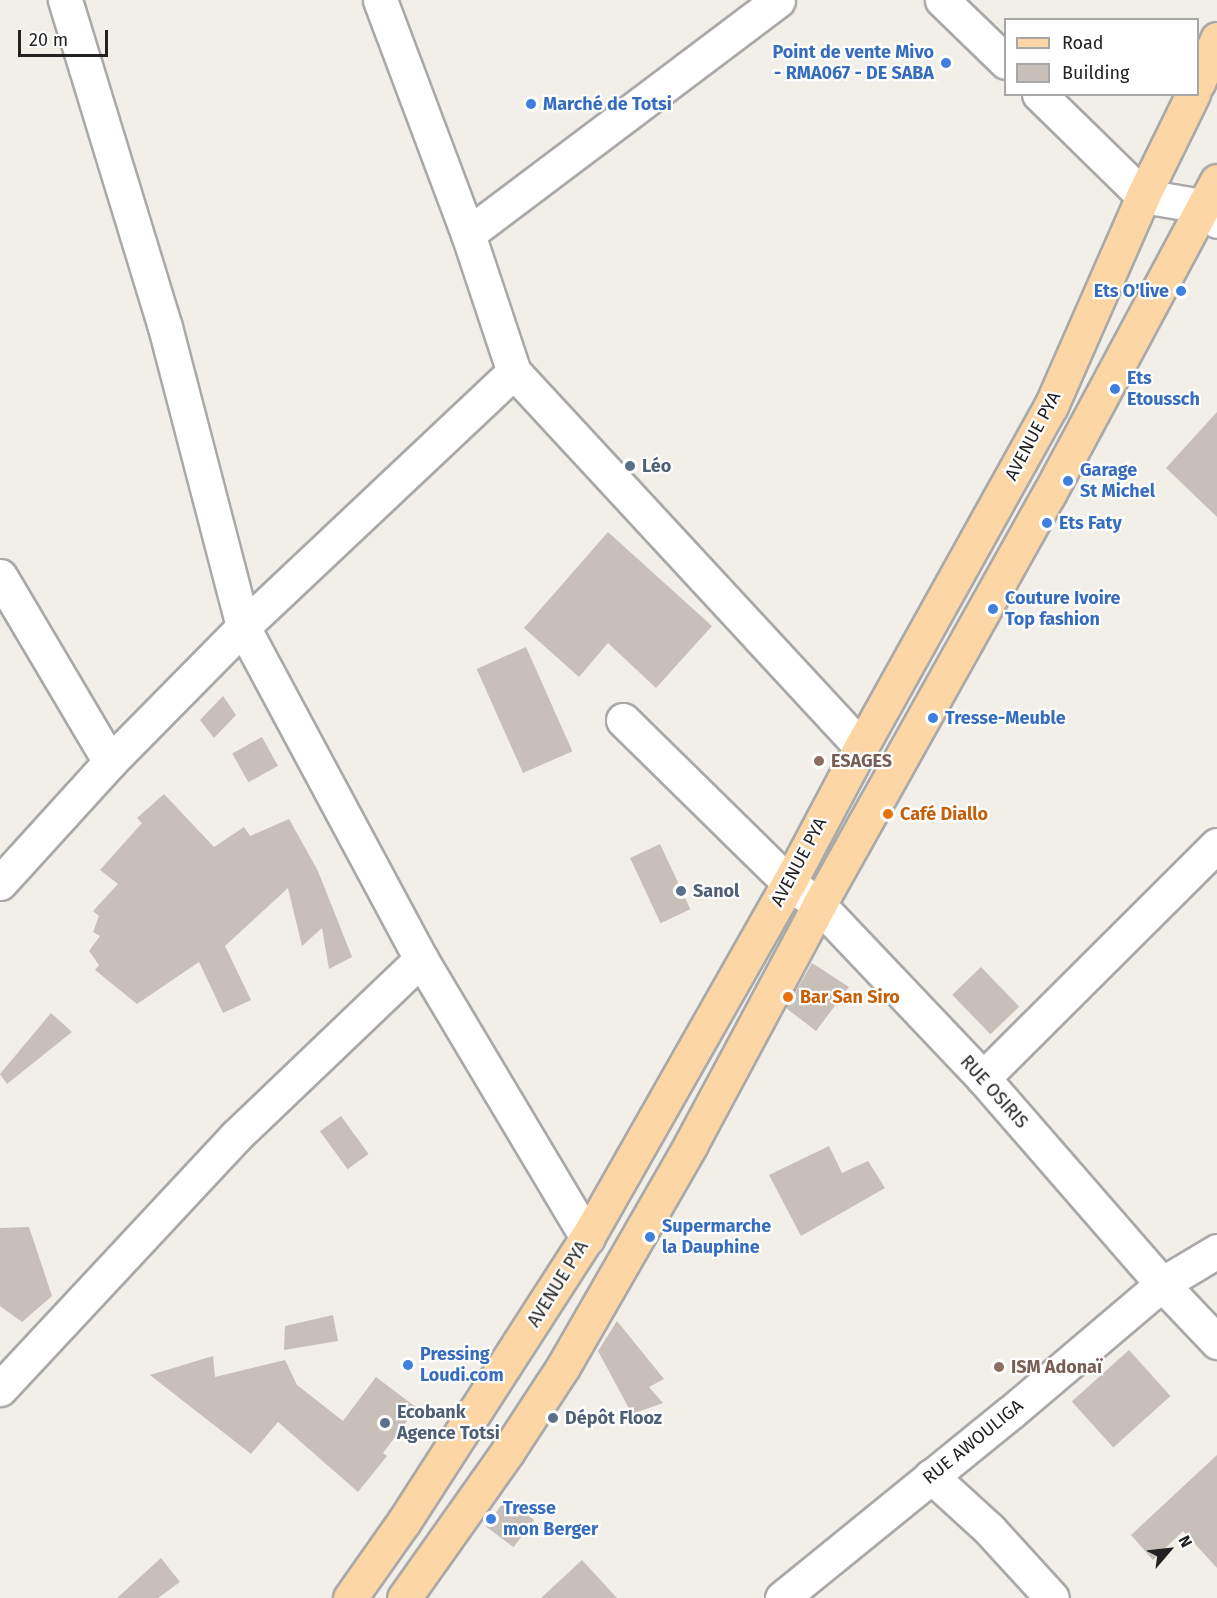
<!DOCTYPE html>
<html>
<head>
<meta charset="utf-8">
<style>
	body { margin:0 }
	#map { position:relative; width:1217px; height:1598px; overflow:hidden; background:#f2efe9; font-family:"Fira Sans",sans-serif }
	div>[style] { position:absolute }
	.building>* { inset:0; background:#c7bfb8; transform-origin:0 0 }
	.roads { filter:drop-shadow(2px 0 #a9a9a9) drop-shadow(-2px 0 #a9a9a9) drop-shadow(0 2px #a9a9a9) drop-shadow(0 -2px #a9a9a9) }
	.minor>* { height:33px; margin:-16.5px; padding:0 16.5px; transform-origin:16.5px; border-radius:16.5px; background:#fff }
	.major>* { height:33px; margin:-16.5px; padding:0 16.5px; transform-origin:16.5px; border-radius:16.5px; background:#fcd6a4 }
	.dots>* { width:16px; height:16px; translate:-50% -50%; box-sizing:border-box; border:3px solid #fff; border-radius:50% }
	span { translate:-50% -50%; white-space:nowrap; text-align:center; line-height:1.15; -webkit-text-stroke:4.5px #fff; paint-order:stroke }
	.shop-label { font-size:18px; color:#366cbe; font-weight:700 }
	.right { translate:-100% -50%; text-align:right }
	.left { translate:0 -50%; text-align:left }
	.street-label { font-size:18px; color:#222 }
	.service-label { font-size:18px; color:#4e5e75; font-weight:700 }
	.education-label { font-size:18px; color:#785e54; font-weight:700 }
	.food-label { font-size:18px; color:#c56008; font-weight:700 }
	.legend { position:absolute; left:1004px; top:18px; width:195px; height:78px; box-sizing:border-box; background:#fff; border:2px solid #a7a7a7; margin:0; padding:8px 10px; list-style:none; font-size:18px; color:#222 }
	.legend li { display:flex; align-items:center; gap:12px; height:30px }
	.legend b { width:30px; border:2px solid #a7a7a7 }
	.north { position:absolute; left:1139px; top:1520px; width:60px; height:60px; -webkit-text-stroke:4px #fff; paint-order:stroke; rotate:62deg; font-size:16px; font-weight:700; line-height:24px; text-align:center; color:#222 }
	.north::after { content:''; display:block; margin:auto; width:21px; height:27px; background:#222; clip-path:polygon(50% 0,100% 100%,50% 72%,0 100%) }
	.scale { position:absolute; left:18px; top:30px; width:90px; height:27px; box-sizing:border-box; border:3px solid #222; border-top:0; padding-left:8px; font-size:18px; line-height:21px; white-space:nowrap; color:#222; -webkit-text-stroke:4px #fff; paint-order:stroke }
</style>
</head>
<body>
<div id="map">
	<div class="building">
		<div style="clip-path:polygon(1217px 412px,1217px 517px,1166px 468px)"></div>
		<div style="clip-path:polygon(608px 532px,712px 626px,656px 688px,608px 643px,579px 677px,524px 628px)"></div>
		<div style="left:526px;top:647px;width:114px;height:54px;rotate:66deg"></div>
		<div style="clip-path:polygon(223px 696px,236px 715px,214px 738px,200px 720px)"></div>
		<div style="left:262px;top:737px;width:33px;height:34px;rotate:61deg"></div>
		<div style="clip-path:polygon(164px 794px,214px 847px,244px 827px,250px 836px,289px 819px,318px 871px,352px 957px,329px 969px,322px 928px,302px 946px,288px 888px,225px 946px,251px 1000px,223px 1013px,199px 962px,137px 1004px,95px 970px,99px 965px,89px 951px,100px 936px,93px 932px,99px 916px,93px 911px,118px 884px,100px 870px,142px 823px,137px 818px)"></div>
		<div style="left:660px;top:844px;width:72px;height:33px;rotate:65deg"></div>
		<div style="clip-path:polygon(812px 963px,849px 987px,816px 1031px,786px 1008px)"></div>
		<div style="left:981px;top:967px;width:55px;height:40px;rotate:46deg"></div>
		<div style="clip-path:polygon(51px 1013px,72px 1032px,7px 1084px,0 1074px)"></div>
		<div style="left:341px;top:1116px;width:47px;height:26px;rotate:54deg"></div>
		<div style="clip-path:polygon(829px 1146px,842px 1173px,868px 1161px,885px 1188px,801px 1236px,769px 1175px)"></div>
		<div style="clip-path:polygon(29px 1227px,52px 1296px,22px 1322px,0 1306px,0 1228px)"></div>
		<div style="clip-path:polygon(333px 1315px,338px 1341px,284px 1350px,285px 1326px)"></div>
		<div style="clip-path:polygon(617px 1321px,664px 1379px,649px 1387px,663px 1403px,632px 1414px,598px 1351px)"></div>
		<div style="left:1129px;top:1350px;width:62px;height:77px;rotate:48deg"></div>
		<div style="clip-path:polygon(213px 1356px,215px 1377px,285px 1360px,297px 1385px,343px 1421px,376px 1377px,417px 1408px,383px 1453px,387px 1456px,358px 1492px,278px 1422px,251px 1454px,150px 1375px)"></div>
		<div style="clip-path:polygon(1217px 1455px,1217px 1568px,1183px 1531px,1153px 1560px,1131px 1535px)"></div>
		<div style="left:506px;top:1499px;width:35px;height:34px;rotate:37deg"></div>
		<div style="clip-path:polygon(161px 1558px,180px 1582px,158px 1598px,117px 1598px)"></div>
		<div style="clip-path:polygon(582px 1560px,617px 1598px,541px 1598px)"></div>
	</div>
	<div class="roads">
		<div class="minor">
			<div style="left:65px;top:0;width:342px;rotate:73deg"></div>
			<div style="left:165px;top:327px;width:310px;rotate:75.4deg"></div>
			<div style="left:243px;top:627px;width:377px;rotate:61.8deg"></div>
			<div style="left:421px;top:959px;width:325px;rotate:59.2deg"></div>
			<div style="left:380px;top:0;width:250px;rotate:69.4deg"></div>
			<div style="left:468px;top:234px;width:145px;rotate:71.6deg"></div>
			<div style="left:514px;top:372px;width:511px;rotate:47.22deg"></div>
			<div style="left:942px;top:0;width:89px;rotate:44.1deg"></div>
			<div style="left:1039px;top:94px;width:146px;rotate:44.4deg"></div>
			<div style="left:1143px;top:196px;width:60px;rotate:9.6deg"></div>
			<div style="left:1202px;top:206px;width:21px;rotate:45deg"></div>
			<div style="left:468px;top:234px;width:388px;rotate:-37deg"></div>
			<div style="left:0;top:576px;width:216px;rotate:59.4deg"></div>
			<div style="left:623px;top:720px;width:233px;rotate:44.5deg"></div>
			<div style="left:789px;top:883px;width:37px;rotate:36deg"></div>
			<div style="left:819px;top:905px;width:238px;rotate:46.5deg"></div>
			<div style="left:983px;top:1078px;width:273px;rotate:49deg"></div>
			<div style="left:1162px;top:1284px;width:80px;rotate:46.5deg"></div>
			<div style="left:0;top:883px;width:164px;rotate:-47.7deg"></div>
			<div style="left:110px;top:762px;width:190px;rotate:-45.4deg"></div>
			<div style="left:243px;top:627px;width:372px;rotate:-43.3deg"></div>
			<div style="left:983px;top:1078px;width:330px;rotate:-44.9deg"></div>
			<div style="left:0;top:1389px;width:346px;rotate:-47deg"></div>
			<div style="left:236px;top:1136px;width:256px;rotate:-43.7deg"></div>
			<div style="left:931px;top:1476px;width:79px;rotate:42.4deg"></div>
			<div style="left:989px;top:1529px;width:93px;rotate:47.6deg"></div>
			<div style="left:782px;top:1598px;width:294px;rotate:-39.1deg"></div>
			<div style="left:1010px;top:1413px;width:199px;rotate:-40.3deg"></div>
			<div style="left:1162px;top:1284px;width:64px;rotate:-31deg"></div>
		</div>
		<div class="major">
			<div style="left:1198px;top:83px;width:48px;rotate:-66.6deg"></div>
			<div style="left:350px;top:1598px;width:92px;rotate:-54.8deg"></div>
			<div style="left:403px;top:1523px;width:339px;rotate:-57.2deg"></div>
			<div style="left:587px;top:1238px;width:408px;rotate:-60.4deg"></div>
			<div style="left:789px;top:883px;width:154px;rotate:-62.1deg"></div>
			<div style="left:861px;top:747px;width:390px;rotate:-60.9deg"></div>
			<div style="left:1051px;top:406px;width:229px;rotate:-66.3deg"></div>
			<div style="left:1143px;top:196px;width:114px;rotate:-63.9deg"></div>
			<div style="left:404px;top:1598px;width:180px;rotate:-54.7deg"></div>
			<div style="left:508px;top:1451px;width:100px;rotate:-56.8deg"></div>
			<div style="left:563px;top:1367px;width:257px;rotate:-60.1deg"></div>
			<div style="left:691px;top:1144px;width:271px;rotate:-61.8deg"></div>
			<div style="left:819px;top:905px;width:471px;rotate:-60.8deg"></div>
			<div style="left:1049px;top:494px;width:355px;rotate:-61.8deg"></div>
		</div>
	</div>
	<div class="dots">
		<div style="left:946px;top:63px;background:#3f7fe0"></div>
		<div style="left:531px;top:104px;background:#3f7fe0"></div>
		<div style="left:1181px;top:291px;background:#3f7fe0"></div>
		<div style="left:1115px;top:389px;background:#3f7fe0"></div>
		<div style="left:630px;top:466px;background:#5c6f8a"></div>
		<div style="left:1068px;top:481px;background:#3f7fe0"></div>
		<div style="left:1047px;top:523px;background:#3f7fe0"></div>
		<div style="left:993px;top:609px;background:#3f7fe0"></div>
		<div style="left:933px;top:718px;background:#3f7fe0"></div>
		<div style="left:819px;top:761px;background:#8d6e63"></div>
		<div style="left:888px;top:814px;background:#e8710a"></div>
		<div style="left:681px;top:891px;background:#5c6f8a"></div>
		<div style="left:788px;top:997px;background:#e8710a"></div>
		<div style="left:650px;top:1237px;background:#3f7fe0"></div>
		<div style="left:408px;top:1365px;background:#3f7fe0"></div>
		<div style="left:999px;top:1367px;background:#8d6e63"></div>
		<div style="left:553px;top:1418px;background:#5c6f8a"></div>
		<div style="left:385px;top:1423px;background:#5c6f8a"></div>
		<div style="left:491px;top:1519px;background:#3f7fe0"></div>
	</div>
	<div class="shop-label">
		<span class="right" style="left:934px;top:63px">Point de vente Mivo<br>- RMA067 - DE SABA</span>
		<span class="left" style="left:543px;top:104px">Marché de Totsi</span>
		<span class="right" style="left:1169px;top:291px">Ets O'live</span>
		<span class="left" style="left:1127px;top:389px">Ets<br>Etoussch</span>
		<span class="left" style="left:1080px;top:481px">Garage<br>St Michel</span>
		<span class="left" style="left:1059px;top:523px">Ets Faty</span>
		<span class="left" style="left:1005px;top:609px">Couture Ivoire<br>Top fashion</span>
		<span class="left" style="left:945px;top:718px">Tresse-Meuble</span>
		<span class="left" style="left:662px;top:1237px">Supermarche<br>la Dauphine</span>
		<span class="left" style="left:420px;top:1365px">Pressing<br>Loudi.com</span>
		<span class="left" style="left:503px;top:1519px">Tresse<br>mon Berger</span>
	</div>
	<div class="street-label">
		<span style="left:1033px;top:436px;rotate:-62deg">AVENUE PYA</span>
		<span style="left:799px;top:862px;rotate:-62deg">AVENUE PYA</span>
		<span style="left:994px;top:1092px;rotate:48deg">RUE OSIRIS</span>
		<span style="left:558px;top:1284px;rotate:-58deg">AVENUE PYA</span>
		<span style="left:973px;top:1442px;rotate:-39deg">RUE AWOULIGA</span>
	</div>
	<div class="service-label">
		<span class="left" style="left:642px;top:466px">Léo</span>
		<span class="left" style="left:693px;top:891px">Sanol</span>
		<span class="left" style="left:397px;top:1423px">Ecobank<br>Agence Totsi</span>
		<span class="left" style="left:565px;top:1418px">Dépôt Flooz</span>
	</div>
	<div class="education-label">
		<span class="left" style="left:831px;top:761px">ESAGES</span>
		<span class="left" style="left:1011px;top:1367px">ISM Adonaï</span>
	</div>
	<div class="food-label">
		<span class="left" style="left:900px;top:814px">Café Diallo</span>
		<span class="left" style="left:800px;top:997px">Bar San Siro</span>
	</div>
	<ul class="legend">
	<li><b style="height:8px;background:#fcd6a4"></b>Road</li>
	<li><b style="height:16px;background:#c7bfb8"></b>Building</li>
	</ul>
	<div class="north">N</div>
	<div class="scale">20 m</div>
</div>
</body>
</html>
